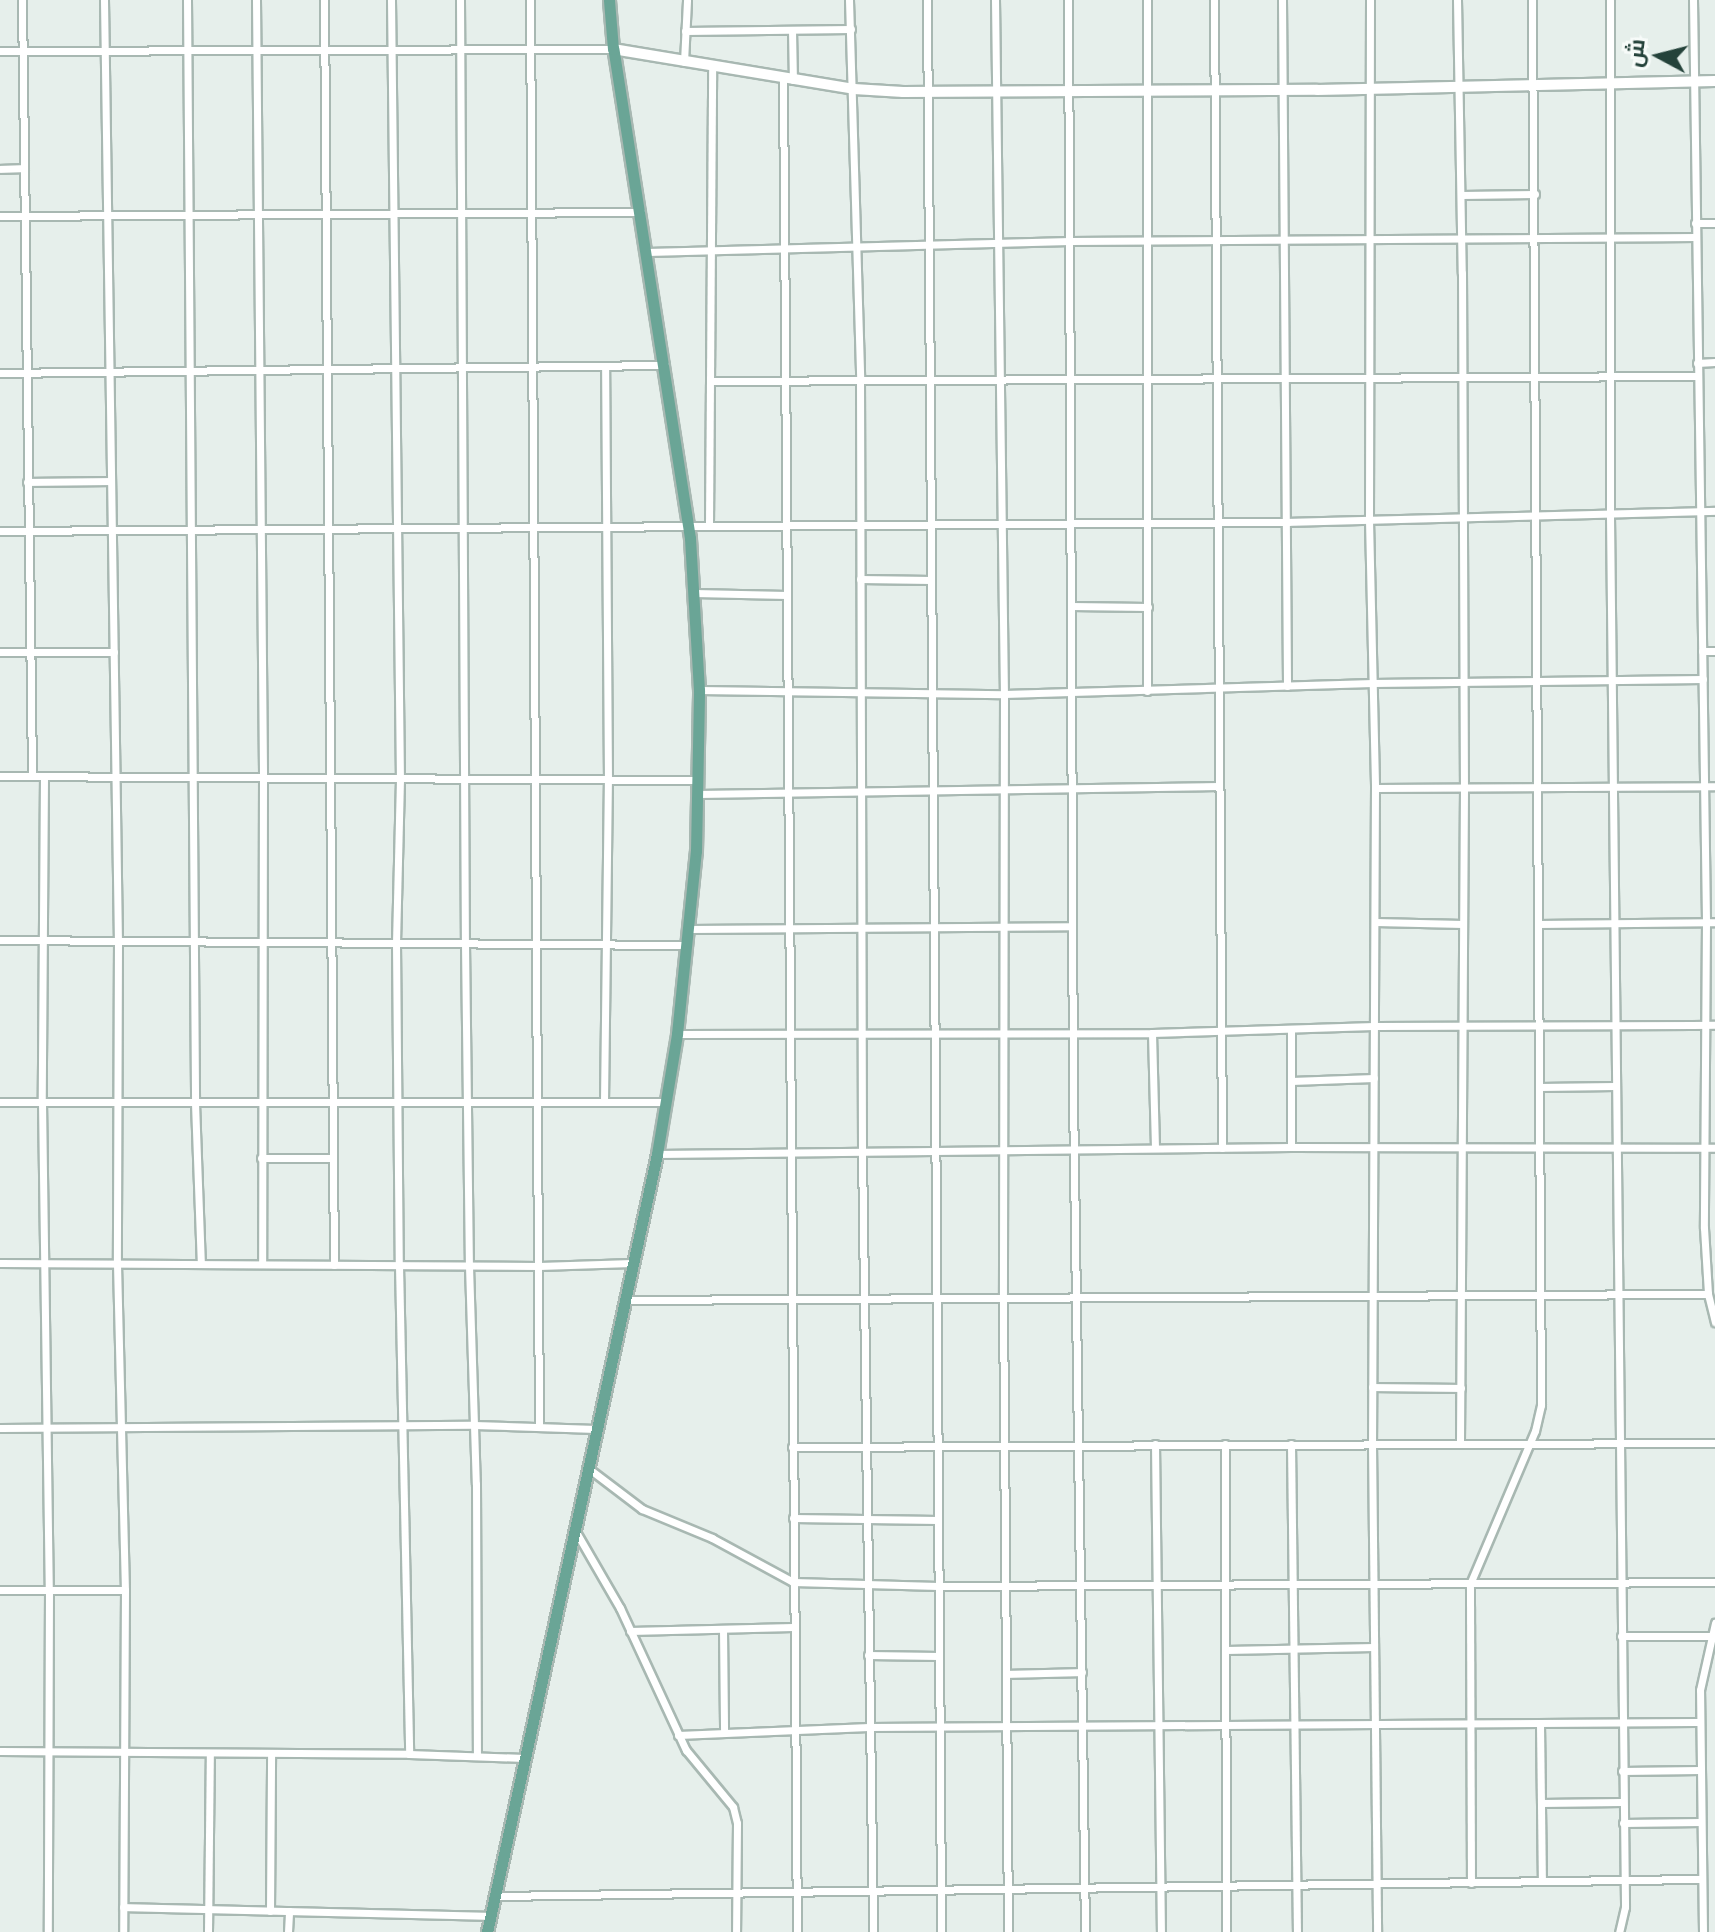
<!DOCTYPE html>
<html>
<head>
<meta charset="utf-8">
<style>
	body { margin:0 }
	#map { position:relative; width:1715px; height:1932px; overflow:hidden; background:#e6efeb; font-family:"Asap Condensed",Cairo,sans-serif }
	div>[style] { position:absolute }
	.roads { filter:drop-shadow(2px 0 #a8b8b2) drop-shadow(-2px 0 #a8b8b2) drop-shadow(0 2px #a8b8b2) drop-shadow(0 -2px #a8b8b2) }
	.street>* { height:7px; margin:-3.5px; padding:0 3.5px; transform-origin:3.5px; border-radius:3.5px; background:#fff }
	.secondary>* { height:10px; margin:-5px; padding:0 5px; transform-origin:5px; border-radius:5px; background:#fff }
	.primary>* { height:11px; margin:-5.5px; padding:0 5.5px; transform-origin:5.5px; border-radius:5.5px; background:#6aa596 }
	span { translate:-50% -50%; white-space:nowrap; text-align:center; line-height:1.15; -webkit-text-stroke:6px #f7fbf9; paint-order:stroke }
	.north { position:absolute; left:1619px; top:16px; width:80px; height:80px; -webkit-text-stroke:6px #f7fbf9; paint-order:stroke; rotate:277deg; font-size:22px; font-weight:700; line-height:32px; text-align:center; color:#24423a }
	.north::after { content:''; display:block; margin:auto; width:28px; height:36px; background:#24423a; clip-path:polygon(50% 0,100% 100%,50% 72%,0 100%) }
</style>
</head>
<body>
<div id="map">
	<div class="roads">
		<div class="street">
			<div style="left:22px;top:0;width:776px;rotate:89.26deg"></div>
			<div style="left:104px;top:0;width:941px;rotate:89.15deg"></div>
			<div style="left:118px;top:941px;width:323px;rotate:90.2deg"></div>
			<div style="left:117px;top:1264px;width:326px;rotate:88.6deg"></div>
			<div style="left:125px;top:1590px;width:342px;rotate:90.3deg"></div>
			<div style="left:187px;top:0;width:1103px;rotate:89.58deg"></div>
			<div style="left:195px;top:1103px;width:161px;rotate:87.9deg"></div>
			<div style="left:256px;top:0;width:778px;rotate:89.48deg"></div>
			<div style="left:263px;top:778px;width:486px;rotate:90.1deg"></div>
			<div style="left:324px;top:0;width:1265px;rotate:89.55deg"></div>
			<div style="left:391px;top:0;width:779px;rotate:89.34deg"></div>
			<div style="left:400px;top:779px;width:165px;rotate:91.4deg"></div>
			<div style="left:396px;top:944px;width:321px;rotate:89.5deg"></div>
			<div style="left:399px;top:1265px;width:489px;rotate:88.8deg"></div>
			<div style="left:460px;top:0;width:944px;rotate:89.7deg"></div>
			<div style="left:465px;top:944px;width:322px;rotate:89.3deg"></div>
			<div style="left:469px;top:1266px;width:218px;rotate:88.2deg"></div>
			<div style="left:476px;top:1484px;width:272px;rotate:89.8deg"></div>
			<div style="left:530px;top:0;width:1427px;rotate:89.64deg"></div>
			<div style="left:849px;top:0;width:380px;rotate:88.3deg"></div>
			<div style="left:860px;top:380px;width:770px;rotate:89.85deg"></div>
			<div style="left:862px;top:1150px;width:782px;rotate:89.19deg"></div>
			<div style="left:927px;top:0;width:1932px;rotate:89.58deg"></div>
			<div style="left:995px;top:0;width:694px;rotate:89.26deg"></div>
			<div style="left:1004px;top:694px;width:603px;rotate:90.1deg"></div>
			<div style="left:1003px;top:1297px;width:635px;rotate:89.55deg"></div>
			<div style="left:1068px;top:0;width:1094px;rotate:89.74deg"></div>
			<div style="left:1073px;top:1094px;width:838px;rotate:89.18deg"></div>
			<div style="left:1147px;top:0;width:691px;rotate:90deg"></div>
			<div style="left:1214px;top:0;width:1148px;rotate:89.6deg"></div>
			<div style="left:1282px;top:0;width:686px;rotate:89.58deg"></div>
			<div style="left:1370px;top:0;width:520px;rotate:90.11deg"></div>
			<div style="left:1369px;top:520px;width:268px;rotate:88.7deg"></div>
			<div style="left:1375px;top:788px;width:655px;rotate:90.26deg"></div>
			<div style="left:1372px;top:1443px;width:489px;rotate:89.4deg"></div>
			<div style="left:1457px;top:0;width:273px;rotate:89deg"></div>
			<div style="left:1462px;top:273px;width:515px;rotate:89.78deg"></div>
			<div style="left:1464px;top:788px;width:655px;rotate:90.35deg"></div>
			<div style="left:1610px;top:0;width:516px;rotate:90deg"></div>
			<div style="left:1610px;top:516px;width:1391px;rotate:89.38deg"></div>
			<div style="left:1625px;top:1907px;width:26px;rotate:103deg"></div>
			<div style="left:1693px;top:0;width:922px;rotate:89.19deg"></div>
			<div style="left:1706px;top:922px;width:306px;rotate:90.4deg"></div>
			<div style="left:1704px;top:1228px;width:66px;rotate:86.5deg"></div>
			<div style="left:1708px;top:1294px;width:29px;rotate:76deg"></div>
			<div style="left:792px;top:30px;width:50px;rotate:88.9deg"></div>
			<div style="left:685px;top:31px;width:166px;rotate:-0.7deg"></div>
			<div style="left:0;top:51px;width:613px;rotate:-0.19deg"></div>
			<div style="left:684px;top:62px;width:62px;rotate:-87.2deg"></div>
			<div style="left:783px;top:78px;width:1854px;rotate:89.57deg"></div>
			<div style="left:0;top:169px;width:24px;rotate:-2deg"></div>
			<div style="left:1461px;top:195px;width:74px;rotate:-0.8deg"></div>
			<div style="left:0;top:216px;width:641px;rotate:-0.36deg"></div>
			<div style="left:1695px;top:223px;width:20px"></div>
			<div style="left:647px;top:252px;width:423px;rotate:-1.5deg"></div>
			<div style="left:1070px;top:241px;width:626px;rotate:-0.37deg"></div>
			<div style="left:1697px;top:363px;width:18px;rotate:-3deg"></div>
			<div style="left:0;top:373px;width:665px;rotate:-0.69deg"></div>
			<div style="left:710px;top:381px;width:987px;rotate:-0.29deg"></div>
			<div style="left:27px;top:482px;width:83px;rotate:-0.7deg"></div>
			<div style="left:709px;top:524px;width:458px;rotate:-89.6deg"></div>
			<div style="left:0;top:531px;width:1288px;rotate:-0.4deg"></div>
			<div style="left:1288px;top:522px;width:427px;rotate:-1.5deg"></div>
			<div style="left:860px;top:579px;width:71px;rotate:0.8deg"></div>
			<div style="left:694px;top:593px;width:93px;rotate:1.2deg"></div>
			<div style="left:1071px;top:606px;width:77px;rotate:0.7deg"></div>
			<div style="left:1702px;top:651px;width:13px"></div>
			<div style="left:0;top:652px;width:114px"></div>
			<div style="left:699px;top:690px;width:305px;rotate:0.8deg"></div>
			<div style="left:1004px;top:694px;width:369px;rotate:-1.7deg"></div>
			<div style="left:1373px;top:683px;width:330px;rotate:-0.7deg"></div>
			<div style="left:0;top:776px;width:699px;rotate:0.33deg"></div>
			<div style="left:44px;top:776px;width:326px;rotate:90.4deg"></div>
			<div style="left:42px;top:1102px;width:489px;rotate:89.2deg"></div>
			<div style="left:49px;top:1591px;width:341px;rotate:90.2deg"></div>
			<div style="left:1375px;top:788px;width:340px;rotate:-0.3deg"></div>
			<div style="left:698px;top:794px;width:521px;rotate:-0.88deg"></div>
			<div style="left:1375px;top:922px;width:88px;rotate:1.3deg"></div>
			<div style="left:1538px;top:924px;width:177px;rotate:-0.6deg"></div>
			<div style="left:690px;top:929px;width:382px;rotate:-0.4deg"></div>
			<div style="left:0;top:940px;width:688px;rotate:0.42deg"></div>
			<div style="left:1291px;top:1030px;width:117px;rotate:90deg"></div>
			<div style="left:1152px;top:1033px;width:115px;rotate:88.5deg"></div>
			<div style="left:677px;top:1034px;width:475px;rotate:-0.1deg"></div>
			<div style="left:1152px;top:1033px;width:222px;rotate:-1.8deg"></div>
			<div style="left:1374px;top:1026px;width:341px;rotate:-0.2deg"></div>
			<div style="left:1291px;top:1081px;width:83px;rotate:-2.1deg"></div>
			<div style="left:1539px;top:1087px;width:76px;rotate:-0.8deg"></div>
			<div style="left:0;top:1102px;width:666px"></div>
			<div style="left:604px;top:1102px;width:322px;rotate:-89.3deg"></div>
			<div style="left:608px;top:780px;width:413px;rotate:-90.4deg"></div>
			<div style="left:657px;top:1154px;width:634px;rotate:-0.63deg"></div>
			<div style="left:1291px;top:1147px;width:424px;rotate:0.1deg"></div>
			<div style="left:261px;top:1158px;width:72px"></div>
			<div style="left:0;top:1263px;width:539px;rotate:0.32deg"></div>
			<div style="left:539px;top:1266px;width:93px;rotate:-1.8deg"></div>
			<div style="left:623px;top:1300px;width:1085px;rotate:-0.32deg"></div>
			<div style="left:1372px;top:1387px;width:89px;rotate:0.6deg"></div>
			<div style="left:0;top:1428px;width:474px;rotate:-0.4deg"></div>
			<div style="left:474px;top:1425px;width:122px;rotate:1.9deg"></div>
			<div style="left:1155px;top:1444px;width:488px;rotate:89.3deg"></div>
			<div style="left:1225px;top:1444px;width:488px;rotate:89.9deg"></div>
			<div style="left:1291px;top:1444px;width:488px;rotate:89.3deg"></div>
			<div style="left:792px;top:1447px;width:923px;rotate:-0.25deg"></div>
			<div style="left:588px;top:1468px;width:68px;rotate:37.2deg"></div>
			<div style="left:642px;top:1509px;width:76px;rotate:22.5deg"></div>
			<div style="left:712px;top:1538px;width:92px;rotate:28.5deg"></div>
			<div style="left:793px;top:1582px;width:145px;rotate:1.6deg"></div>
			<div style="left:938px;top:1586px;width:777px;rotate:-0.29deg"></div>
			<div style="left:793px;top:1518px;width:145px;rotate:0.8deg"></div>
			<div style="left:576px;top:1532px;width:88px;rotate:59.9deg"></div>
			<div style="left:620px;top:1608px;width:157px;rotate:65.1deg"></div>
			<div style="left:686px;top:1750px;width:74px;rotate:50.5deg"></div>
			<div style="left:733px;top:1807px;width:16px;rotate:76deg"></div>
			<div style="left:737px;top:1823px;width:109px;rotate:90.5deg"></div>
			<div style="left:0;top:1590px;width:125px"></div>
			<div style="left:723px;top:1629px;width:104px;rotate:89.4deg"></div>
			<div style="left:630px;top:1631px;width:163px;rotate:-1.4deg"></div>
			<div style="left:1621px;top:1636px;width:91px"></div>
			<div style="left:1226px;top:1650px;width:148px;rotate:-1.2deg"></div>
			<div style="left:868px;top:1655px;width:71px;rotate:0.8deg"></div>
			<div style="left:1007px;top:1674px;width:75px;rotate:-1.5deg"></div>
			<div style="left:1540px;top:1724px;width:157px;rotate:89.3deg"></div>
			<div style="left:678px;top:1735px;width:191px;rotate:-2.4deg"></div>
			<div style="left:869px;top:1727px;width:831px;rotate:-0.34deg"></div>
			<div style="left:0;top:1751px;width:409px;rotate:0.4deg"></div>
			<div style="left:409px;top:1754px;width:115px;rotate:2deg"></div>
			<div style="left:1622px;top:1771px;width:78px;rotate:-0.7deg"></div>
			<div style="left:1541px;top:1803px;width:81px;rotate:-0.7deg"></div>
			<div style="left:1623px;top:1823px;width:78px;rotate:-0.7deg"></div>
			<div style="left:1471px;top:1883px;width:299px;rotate:-90.2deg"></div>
			<div style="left:1470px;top:1584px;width:166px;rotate:-67deg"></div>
			<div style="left:1535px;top:1431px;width:27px;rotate:-77deg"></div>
			<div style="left:1541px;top:1405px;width:1405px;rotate:-90.37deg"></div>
			<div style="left:495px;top:1896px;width:1207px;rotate:-0.81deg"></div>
			<div style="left:123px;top:1907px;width:368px;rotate:1.4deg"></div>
			<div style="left:270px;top:1911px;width:158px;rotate:-89.6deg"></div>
			<div style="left:208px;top:1932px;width:179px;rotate:-89.4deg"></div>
			<div style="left:288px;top:1932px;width:21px;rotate:-87deg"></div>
			<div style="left:1703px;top:1932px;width:242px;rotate:-90.7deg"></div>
			<div style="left:1700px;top:1690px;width:69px;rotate:-77.4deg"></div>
		</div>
		<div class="secondary">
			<div style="left:613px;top:49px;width:244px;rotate:9.4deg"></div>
			<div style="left:854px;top:89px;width:49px;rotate:3.5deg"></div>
			<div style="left:903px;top:92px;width:414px;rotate:-0.3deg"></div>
			<div style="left:1317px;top:90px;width:398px;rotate:-1.3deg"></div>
		</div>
		<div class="primary">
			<div style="left:487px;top:1932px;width:796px;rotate:-77.67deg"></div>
			<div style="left:657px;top:1154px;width:122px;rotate:-80.5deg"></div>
			<div style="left:677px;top:1034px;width:184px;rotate:-84.1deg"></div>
			<div style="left:696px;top:851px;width:161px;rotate:-88.9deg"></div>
			<div style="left:699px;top:690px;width:152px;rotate:-93.4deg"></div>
			<div style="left:690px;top:538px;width:495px;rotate:-98.9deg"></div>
			<div style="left:613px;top:49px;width:49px;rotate:-94.7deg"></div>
		</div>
	</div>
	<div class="north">ش</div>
</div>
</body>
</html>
